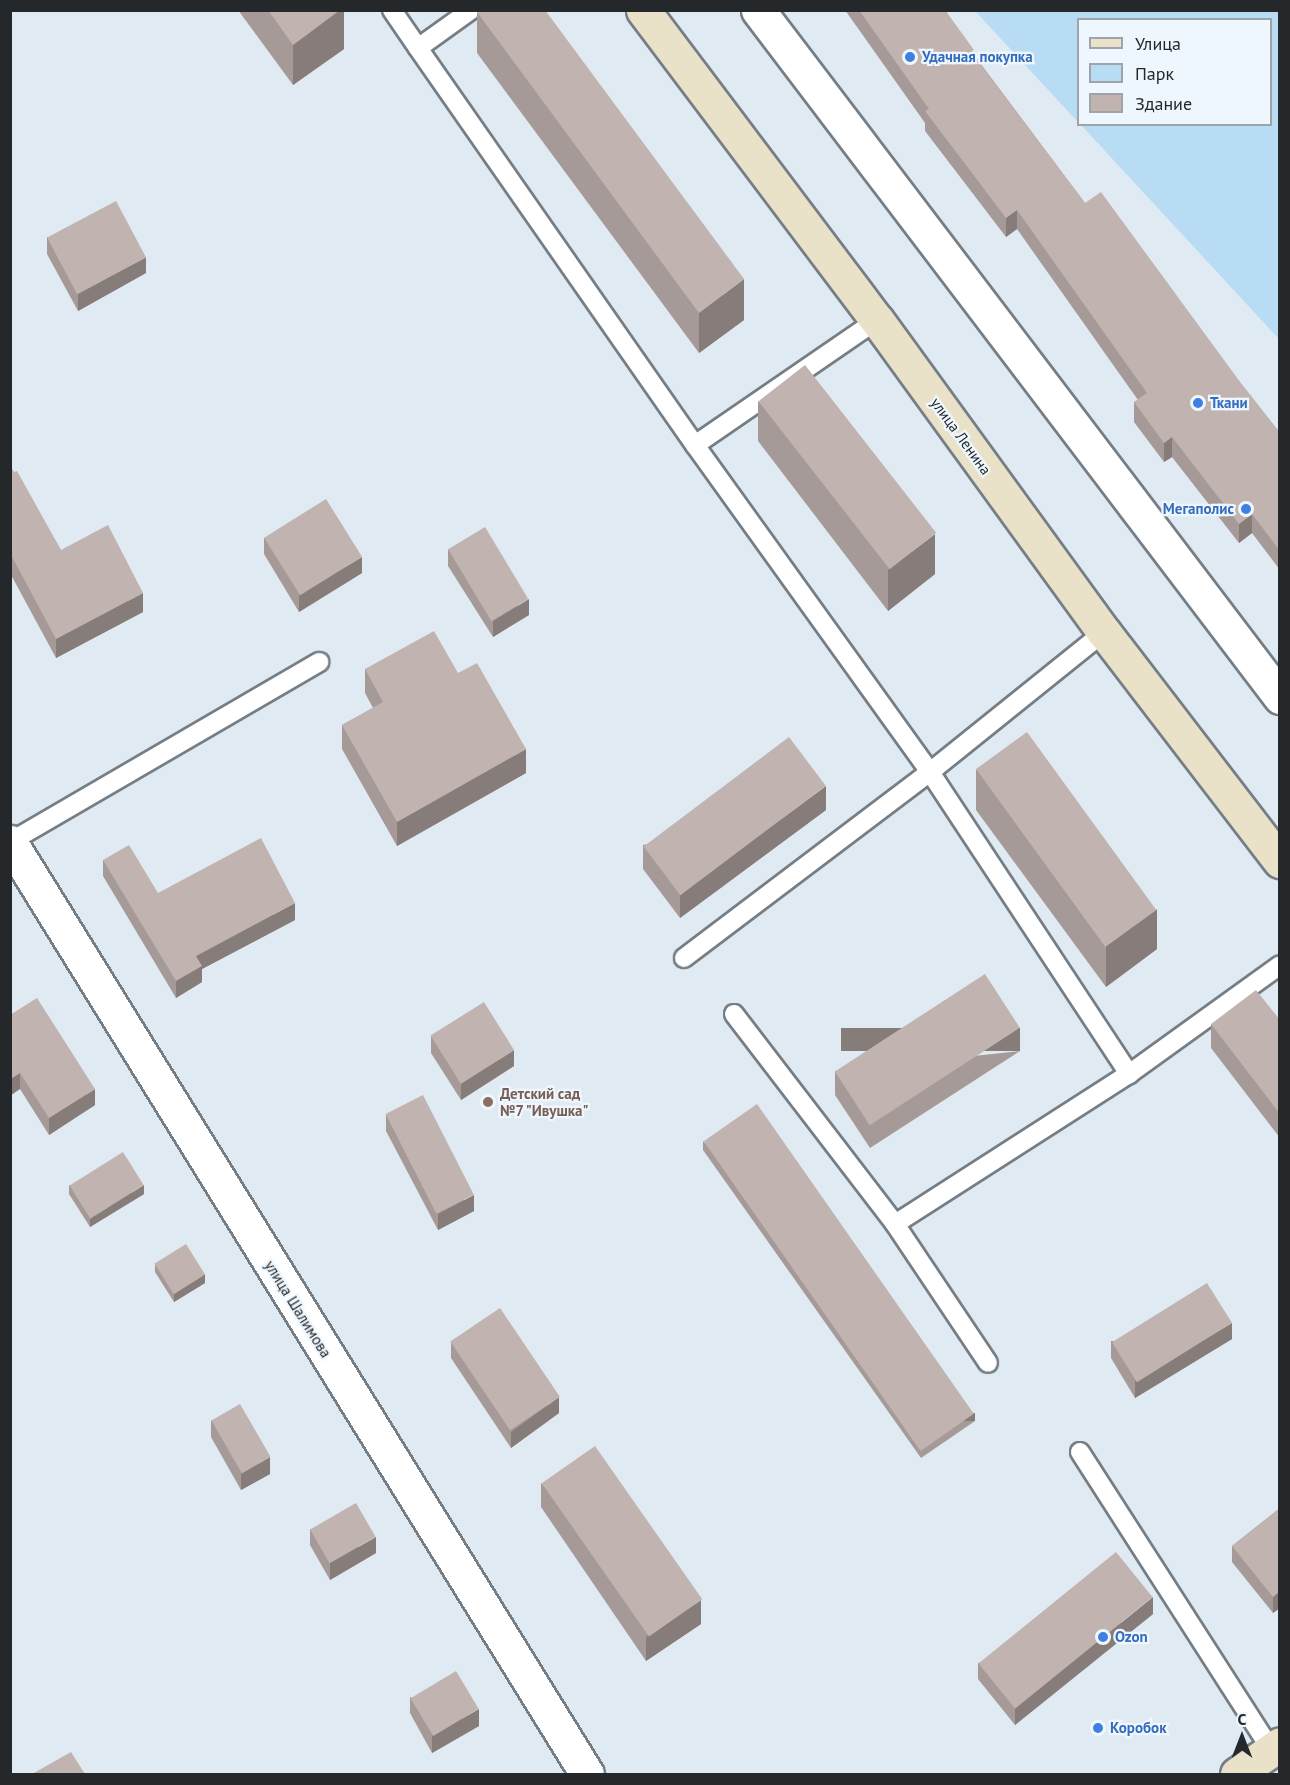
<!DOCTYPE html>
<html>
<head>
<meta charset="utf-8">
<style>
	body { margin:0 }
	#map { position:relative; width:1290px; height:1785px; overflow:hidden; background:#e0eaf2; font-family:"PT Sans",sans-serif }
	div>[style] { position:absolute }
	.green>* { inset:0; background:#b9dcf5 }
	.roads { filter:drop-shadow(2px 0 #757e85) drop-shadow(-2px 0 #757e85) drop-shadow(0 2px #757e85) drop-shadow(0 -2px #757e85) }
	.lane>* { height:18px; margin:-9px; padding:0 9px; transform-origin:9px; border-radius:9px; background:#fff }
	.street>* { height:33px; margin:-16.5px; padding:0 16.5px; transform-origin:16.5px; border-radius:16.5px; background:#fff }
	.secondary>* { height:33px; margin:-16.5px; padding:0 16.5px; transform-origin:16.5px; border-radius:16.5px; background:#eae2c8 }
	.wall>* { inset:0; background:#a59a97 }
	.shaded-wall>* { inset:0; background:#867d7b; transform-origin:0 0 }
	.building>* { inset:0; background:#c0b3b0; transform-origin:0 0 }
	.dots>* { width:16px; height:16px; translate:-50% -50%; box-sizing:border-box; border:3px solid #eff7fe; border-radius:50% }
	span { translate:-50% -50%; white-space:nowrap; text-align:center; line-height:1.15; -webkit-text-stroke:4.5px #eff7fe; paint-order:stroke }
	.shop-label { font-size:15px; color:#366cbe; font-weight:700 }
	.left { translate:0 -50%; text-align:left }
	.right { translate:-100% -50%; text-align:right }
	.street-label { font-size:15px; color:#24282b }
	.education-label { font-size:15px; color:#785e54; font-weight:700 }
	.frame { position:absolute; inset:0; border:12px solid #24282b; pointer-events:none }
	.legend { position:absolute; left:1077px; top:18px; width:195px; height:108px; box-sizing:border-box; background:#eff7fe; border:2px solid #9ea4aa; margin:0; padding:8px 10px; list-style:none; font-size:18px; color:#24282b }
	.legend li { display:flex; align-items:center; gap:12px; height:30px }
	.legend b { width:30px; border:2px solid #9ea4aa }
	.north { position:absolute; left:1212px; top:1707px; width:60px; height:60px; -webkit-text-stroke:4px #eff7fe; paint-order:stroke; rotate:0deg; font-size:16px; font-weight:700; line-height:24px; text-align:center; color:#24282b }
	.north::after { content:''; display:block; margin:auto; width:21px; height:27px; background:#24282b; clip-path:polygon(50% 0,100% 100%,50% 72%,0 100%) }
</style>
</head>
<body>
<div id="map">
	<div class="green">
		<div style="clip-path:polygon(975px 11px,1279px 11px,1279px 339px,1081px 125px,1270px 124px,1270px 20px,1078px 20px,1078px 122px)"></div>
	</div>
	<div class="roads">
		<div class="lane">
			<div style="left:392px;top:10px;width:46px;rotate:55.6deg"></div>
			<div style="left:471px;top:10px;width:65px;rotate:144.4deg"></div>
			<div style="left:418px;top:48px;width:484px;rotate:55.1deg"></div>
			<div style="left:695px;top:445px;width:221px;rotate:-34.5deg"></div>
			<div style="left:695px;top:445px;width:403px;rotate:54.3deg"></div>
			<div style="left:930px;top:772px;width:362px;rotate:56.6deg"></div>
			<div style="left:1129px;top:1074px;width:186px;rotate:-35.8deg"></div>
			<div style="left:10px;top:842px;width:358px;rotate:-30.2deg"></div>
			<div style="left:684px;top:958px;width:308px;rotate:-37.1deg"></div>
			<div style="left:930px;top:772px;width:223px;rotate:-38.8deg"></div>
			<div style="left:734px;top:1014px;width:265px;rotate:52.5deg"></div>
			<div style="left:895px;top:1224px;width:278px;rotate:-32.7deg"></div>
			<div style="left:895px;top:1224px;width:167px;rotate:56.2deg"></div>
			<div style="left:1080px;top:1452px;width:354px;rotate:57.3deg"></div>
		</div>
		<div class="street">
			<div style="left:758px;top:10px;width:863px;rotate:52.77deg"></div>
			<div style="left:10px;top:842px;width:1096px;rotate:58.24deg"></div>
		</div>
		<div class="secondary">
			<div style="left:643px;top:10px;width:388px;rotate:53deg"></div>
			<div style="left:877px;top:320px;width:386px;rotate:54deg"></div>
			<div style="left:1104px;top:632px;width:289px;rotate:52.5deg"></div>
			<div style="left:1237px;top:1774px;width:52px;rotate:-34.9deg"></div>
		</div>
	</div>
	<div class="wall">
		<div style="clip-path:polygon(238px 10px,344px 10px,344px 49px,293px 85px)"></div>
		<div style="clip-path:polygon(845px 10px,945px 10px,974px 55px,1085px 203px,1243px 386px,1280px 433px,1280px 570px,1252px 533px,1239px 543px,1172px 457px,1164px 462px,1134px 422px,1134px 402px,1138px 400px,1017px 229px,1006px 237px,925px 131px,925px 123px)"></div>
		<div style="clip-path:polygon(477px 12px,744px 320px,699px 353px,477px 53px)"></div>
		<div style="clip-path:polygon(47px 237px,146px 273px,78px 311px,47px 254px)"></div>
		<div style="clip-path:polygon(758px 401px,935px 574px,888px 611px,758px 441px)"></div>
		<div style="clip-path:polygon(10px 466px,61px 550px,143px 612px,56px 658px,10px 573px)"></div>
		<div style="clip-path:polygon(264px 538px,362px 573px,299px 612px,264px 554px)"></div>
		<div style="clip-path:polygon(448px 549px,529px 615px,493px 637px,448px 566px)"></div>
		<div style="clip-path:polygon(365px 669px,458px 673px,526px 773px,397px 846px,342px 749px,342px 725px,373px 708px,365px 693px)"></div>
		<div style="clip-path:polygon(976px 769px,1157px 949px,1106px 987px,976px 810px)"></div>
		<div style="clip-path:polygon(826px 810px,680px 918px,643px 869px,643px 845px)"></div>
		<div style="clip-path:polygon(103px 860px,158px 893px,295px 920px,202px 969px,202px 982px,176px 998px,103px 876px)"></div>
		<div style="clip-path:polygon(10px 1015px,95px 1105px,49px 1135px,20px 1089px)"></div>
		<div style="clip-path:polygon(1280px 1020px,1280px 1138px,1211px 1048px,1211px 1024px)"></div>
		<div style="clip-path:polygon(431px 1036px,514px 1066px,461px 1100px,431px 1053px)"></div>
		<div style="clip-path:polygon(1020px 1051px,870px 1148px,835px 1095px,835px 1071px)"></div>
		<div style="clip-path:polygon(386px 1114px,474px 1211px,438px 1230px,386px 1131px)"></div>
		<div style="clip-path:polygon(703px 1141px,975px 1421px,921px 1458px,703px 1150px)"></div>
		<div style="clip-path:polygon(69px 1185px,144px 1194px,90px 1227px,69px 1194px)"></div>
		<div style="clip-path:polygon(155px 1264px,205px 1283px,174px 1302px,155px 1272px)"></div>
		<div style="clip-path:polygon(1232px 1339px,1135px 1398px,1111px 1358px,1111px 1341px)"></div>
		<div style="clip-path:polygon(451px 1342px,559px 1413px,511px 1448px,451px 1358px)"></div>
		<div style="clip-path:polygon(211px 1420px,270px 1474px,241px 1490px,211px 1437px)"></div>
		<div style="clip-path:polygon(541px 1483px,701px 1624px,646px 1661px,541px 1507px)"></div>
		<div style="clip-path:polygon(1280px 1508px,1280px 1608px,1273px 1613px,1232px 1562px,1232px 1546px)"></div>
		<div style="clip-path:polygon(310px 1529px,376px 1553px,330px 1580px,310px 1545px)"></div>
		<div style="clip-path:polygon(1153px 1614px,1015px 1725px,978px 1679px,978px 1663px)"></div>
		<div style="clip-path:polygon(410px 1697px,479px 1726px,432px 1753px,410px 1713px)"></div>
	</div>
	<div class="shaded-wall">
		<div style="clip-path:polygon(340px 10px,344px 10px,344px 49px,293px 85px,293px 45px)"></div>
		<div style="clip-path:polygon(1017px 210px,1017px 229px,1006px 237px,1006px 218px)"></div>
		<div style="clip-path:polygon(146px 257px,146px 273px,78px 311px,78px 294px)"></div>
		<div style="clip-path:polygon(744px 279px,744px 320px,699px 353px,699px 313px)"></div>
		<div style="clip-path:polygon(1172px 437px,1172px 457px,1164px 462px,1164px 443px)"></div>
		<div style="clip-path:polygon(1252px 514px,1252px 533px,1239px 543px,1239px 524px)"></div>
		<div style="clip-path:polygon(935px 534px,935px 574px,888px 611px,888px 570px)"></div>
		<div style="clip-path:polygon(362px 557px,362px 573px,299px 612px,299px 595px)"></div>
		<div style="clip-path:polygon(143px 593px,143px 612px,56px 658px,56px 639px)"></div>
		<div style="clip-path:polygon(529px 599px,529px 615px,493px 637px,493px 621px)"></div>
		<div style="clip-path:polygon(526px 749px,526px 773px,397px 846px,397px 822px)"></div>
		<div style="clip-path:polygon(826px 786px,826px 810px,680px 918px,680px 894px)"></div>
		<div style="clip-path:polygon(295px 903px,295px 920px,202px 969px,202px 982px,176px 998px,176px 981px,196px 956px)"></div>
		<div style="clip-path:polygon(1157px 909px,1157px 949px,1106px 987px,1106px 946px)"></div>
		<div style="left:1020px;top:1028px;width:23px;height:179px;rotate:90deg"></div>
		<div style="clip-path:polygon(514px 1050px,514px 1066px,461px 1100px,461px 1084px)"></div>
		<div style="clip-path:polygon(20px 1073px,20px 1089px,10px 1096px,10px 1079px)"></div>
		<div style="clip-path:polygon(95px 1089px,95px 1105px,49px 1135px,49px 1118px)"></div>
		<div style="clip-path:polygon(144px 1185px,144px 1194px,90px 1227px,90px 1219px)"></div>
		<div style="clip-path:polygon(474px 1195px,474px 1211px,438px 1230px,438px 1214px)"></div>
		<div style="clip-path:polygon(205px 1274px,205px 1283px,174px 1302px,174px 1294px)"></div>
		<div style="clip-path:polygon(1232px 1323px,1232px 1339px,1135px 1398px,1135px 1381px)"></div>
		<div style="clip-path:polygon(559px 1397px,559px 1413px,511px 1448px,511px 1432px)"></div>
		<div style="left:975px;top:1413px;width:8px;height:65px;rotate:90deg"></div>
		<div style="clip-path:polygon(270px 1457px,270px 1474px,241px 1490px,241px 1474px)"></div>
		<div style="clip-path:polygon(376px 1537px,376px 1553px,330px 1580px,330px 1563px)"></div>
		<div style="clip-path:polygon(1280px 1591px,1280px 1608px,1273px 1613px,1273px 1597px)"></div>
		<div style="clip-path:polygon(1153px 1597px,1153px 1614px,1015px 1725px,1015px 1709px)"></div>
		<div style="clip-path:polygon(701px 1600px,701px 1624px,646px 1661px,646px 1637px)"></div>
		<div style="clip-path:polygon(479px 1709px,479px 1726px,432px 1753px,432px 1736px)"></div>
	</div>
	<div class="building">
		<div style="clip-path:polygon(268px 10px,340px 10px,293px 45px)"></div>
		<div style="clip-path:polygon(479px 10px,545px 10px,744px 279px,699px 313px,477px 12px)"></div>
		<div style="clip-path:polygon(859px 10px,945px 10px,974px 50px,971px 52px,1085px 203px,1101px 192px,1243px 386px,1280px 433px,1280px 551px,1252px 514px,1239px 524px,1172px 437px,1164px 443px,1134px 402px,1147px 393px,1017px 210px,1006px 218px,925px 111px,929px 109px)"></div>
		<div style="left:116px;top:201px;width:64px;height:78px;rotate:62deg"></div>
		<div style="left:805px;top:365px;width:213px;height:59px;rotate:52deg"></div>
		<div style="clip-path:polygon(10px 466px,14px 472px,17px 471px,61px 550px,108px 525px,143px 593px,56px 639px,10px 553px)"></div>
		<div style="left:326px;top:499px;width:68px;height:73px;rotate:58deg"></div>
		<div style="left:485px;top:527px;width:84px;height:43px;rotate:59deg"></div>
		<div style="clip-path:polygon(434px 631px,458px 673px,477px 663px,526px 749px,397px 822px,342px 725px,383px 702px,365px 669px)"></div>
		<div style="left:1027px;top:732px;width:220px;height:63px;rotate:54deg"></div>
		<div style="left:789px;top:737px;width:61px;height:182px;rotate:53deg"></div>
		<div style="clip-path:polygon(261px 838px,295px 903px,196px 956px,202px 966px,176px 981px,103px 860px,129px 845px,158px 893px)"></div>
		<div style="left:985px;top:974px;width:64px;height:179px;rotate:57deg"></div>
		<div style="clip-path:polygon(1256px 990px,1280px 1020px,1280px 1114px,1211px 1024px)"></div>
		<div style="clip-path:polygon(37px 998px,95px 1089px,49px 1118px,20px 1073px,10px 1079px,10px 1015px)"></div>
		<div style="left:484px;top:1002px;width:57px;height:63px;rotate:58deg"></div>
		<div style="left:423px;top:1095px;width:112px;height:42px;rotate:63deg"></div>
		<div style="left:757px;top:1104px;width:378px;height:65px;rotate:55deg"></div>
		<div style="left:123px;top:1152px;width:39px;height:63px;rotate:58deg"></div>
		<div style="left:186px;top:1244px;width:36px;height:37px;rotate:58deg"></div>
		<div style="left:1207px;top:1283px;width:47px;height:112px;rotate:58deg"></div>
		<div style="left:500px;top:1308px;width:107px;height:60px;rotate:56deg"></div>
		<div style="left:240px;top:1404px;width:61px;height:33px;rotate:60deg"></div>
		<div style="left:595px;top:1446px;width:187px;height:65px;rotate:55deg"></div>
		<div style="left:356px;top:1503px;width:39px;height:53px;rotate:60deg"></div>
		<div style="clip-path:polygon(1280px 1508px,1280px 1591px,1273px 1597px,1232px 1546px)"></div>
		<div style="left:1116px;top:1552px;width:58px;height:177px;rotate:51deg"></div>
		<div style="left:456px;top:1671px;width:44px;height:53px;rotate:59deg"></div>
		<div style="clip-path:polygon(71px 1752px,85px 1774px,32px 1774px)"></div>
	</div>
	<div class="dots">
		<div style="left:910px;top:57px;background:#3f7fe0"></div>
		<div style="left:1198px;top:403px;background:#3f7fe0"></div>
		<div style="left:1246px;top:509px;background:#3f7fe0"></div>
		<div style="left:488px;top:1102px;background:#8d6e63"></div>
		<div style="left:1103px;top:1637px;background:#3f7fe0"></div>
		<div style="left:1098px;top:1728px;background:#3f7fe0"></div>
	</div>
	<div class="shop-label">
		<span class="left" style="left:922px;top:57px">Удачная покупка</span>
		<span class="left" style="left:1210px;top:403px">Ткани</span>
		<span class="right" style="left:1234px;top:509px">Мегаполис</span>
		<span class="left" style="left:1115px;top:1637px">Ozon</span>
		<span class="left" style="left:1110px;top:1728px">Коробок</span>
	</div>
	<div class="street-label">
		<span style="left:961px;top:436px;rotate:54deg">улица Ленина</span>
		<span style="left:298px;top:1309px;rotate:58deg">улица Шалимова</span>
	</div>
	<div class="education-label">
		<span class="left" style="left:500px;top:1102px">Детский сад<br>№7 "Ивушка"</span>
	</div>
	<div class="frame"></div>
	<ul class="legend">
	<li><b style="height:8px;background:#eae2c8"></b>Улица</li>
	<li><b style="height:16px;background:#b9dcf5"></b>Парк</li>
	<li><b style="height:16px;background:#c0b3b0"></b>Здание</li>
	</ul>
	<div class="north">С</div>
</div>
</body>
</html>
